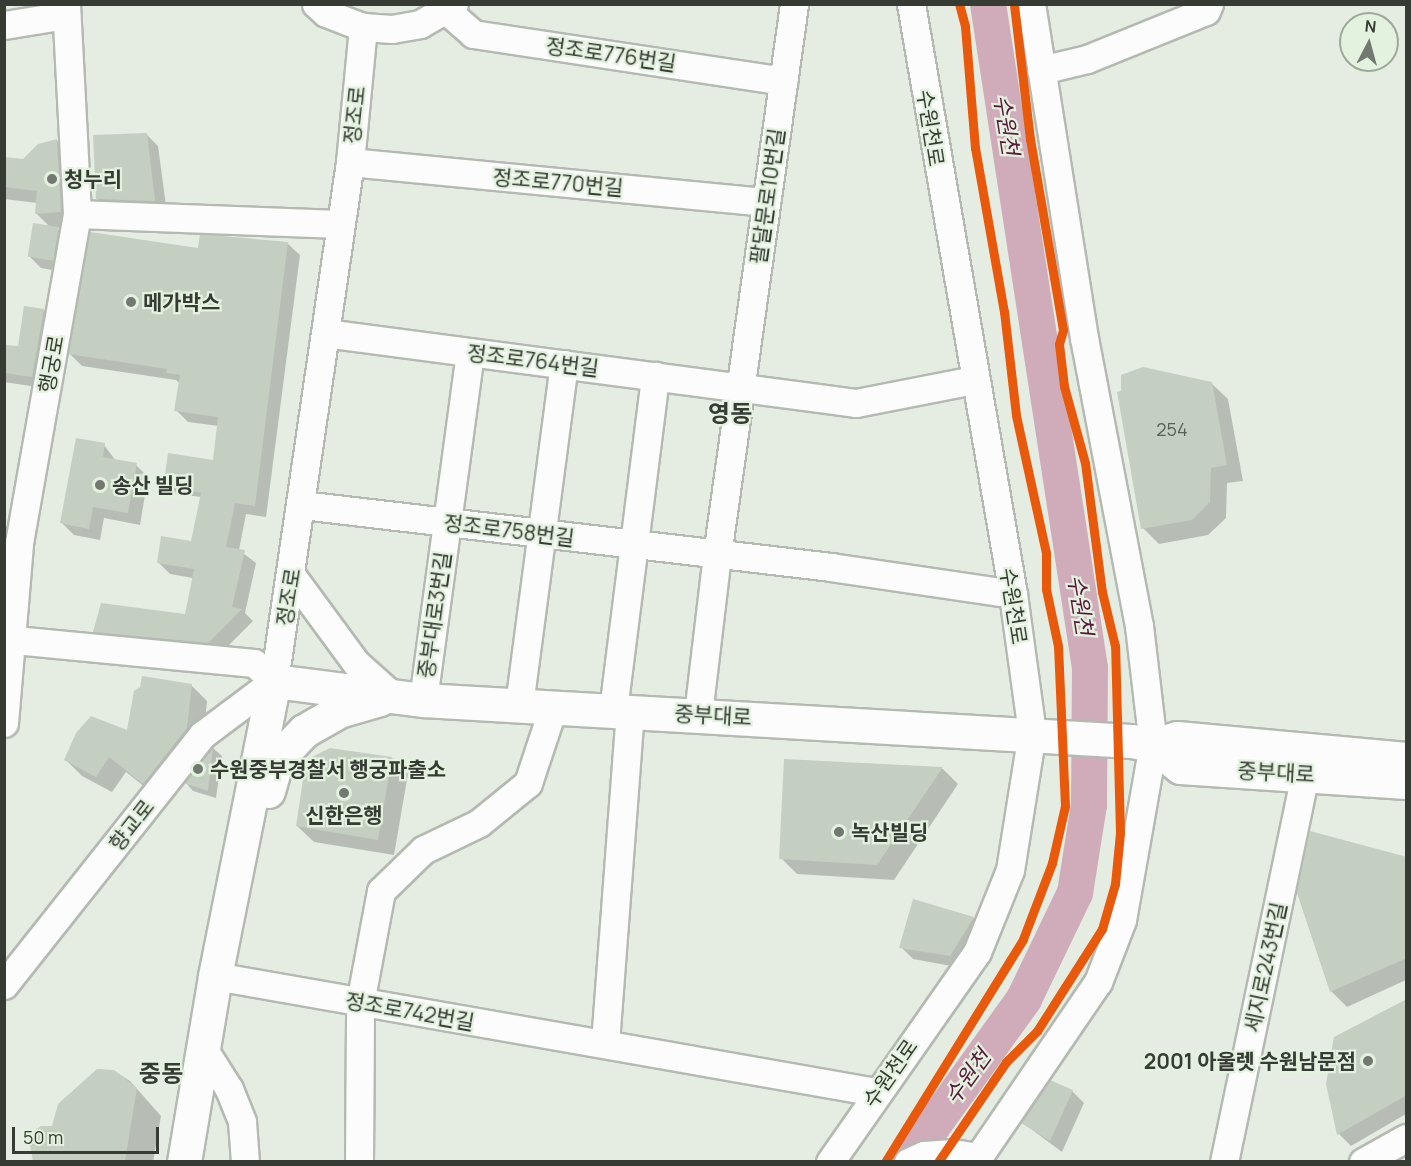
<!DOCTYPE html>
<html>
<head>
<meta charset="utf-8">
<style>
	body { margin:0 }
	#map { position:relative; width:1411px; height:1166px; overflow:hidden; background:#e5ede3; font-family:Manrope,"Noto Sans KR",sans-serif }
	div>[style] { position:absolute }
	.water>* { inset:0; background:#d0acba }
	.shadow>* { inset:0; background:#0003 }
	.river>* { height:36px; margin:-18px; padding:0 18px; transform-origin:18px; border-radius:18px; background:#d0acba }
	.building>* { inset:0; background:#c4cec1; transform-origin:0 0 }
	.roads { filter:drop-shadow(2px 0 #b4bab2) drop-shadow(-2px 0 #b4bab2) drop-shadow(0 2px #b4bab2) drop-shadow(0 -2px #b4bab2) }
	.minor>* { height:27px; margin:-13.5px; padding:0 13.5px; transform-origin:13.5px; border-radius:13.5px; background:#fbfcfb }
	.major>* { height:33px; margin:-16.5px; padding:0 16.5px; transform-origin:16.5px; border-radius:16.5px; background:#fbfcfb }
	.cycleway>* { height:9px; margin:-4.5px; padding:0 4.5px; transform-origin:4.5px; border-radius:4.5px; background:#e8590c }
	.dots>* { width:16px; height:16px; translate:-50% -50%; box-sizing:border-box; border:3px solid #e3f1df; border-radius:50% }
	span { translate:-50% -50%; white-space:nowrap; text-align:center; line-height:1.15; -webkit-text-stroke:4.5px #e3f1df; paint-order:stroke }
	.number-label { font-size:18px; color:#5a6057 }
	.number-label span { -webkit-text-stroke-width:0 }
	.street-label { font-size:21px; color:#363b34 }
	.poi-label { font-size:21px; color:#363b34; font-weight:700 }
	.left { translate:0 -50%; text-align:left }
	.right { translate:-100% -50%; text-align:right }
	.water-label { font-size:22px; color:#59183c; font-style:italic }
	.quarter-label { font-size:24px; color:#363b34; font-weight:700 }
	.frame { position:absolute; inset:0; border:6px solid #363b34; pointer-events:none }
	.north { position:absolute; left:1339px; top:12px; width:60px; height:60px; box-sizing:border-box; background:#e3f1df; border:2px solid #9ea89b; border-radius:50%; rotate:6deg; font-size:16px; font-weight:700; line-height:24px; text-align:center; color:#363b34 }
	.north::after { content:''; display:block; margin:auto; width:21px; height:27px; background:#737971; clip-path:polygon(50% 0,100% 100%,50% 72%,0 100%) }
	.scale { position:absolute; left:12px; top:1127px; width:147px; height:27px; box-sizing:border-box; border:3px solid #363b34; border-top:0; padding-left:8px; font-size:18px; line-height:21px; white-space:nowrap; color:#363b34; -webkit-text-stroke:4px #e3f1df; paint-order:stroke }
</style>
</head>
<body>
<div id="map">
	<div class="water">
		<div style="clip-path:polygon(975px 5px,996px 5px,1007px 48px,1019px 146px,1000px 151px,992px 69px)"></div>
	</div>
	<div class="shadow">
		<div style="clip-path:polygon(146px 134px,158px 146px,167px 213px,109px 210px,97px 198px)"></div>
		<div style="clip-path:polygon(57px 141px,72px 156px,75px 227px,57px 228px,69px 240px,64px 272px,41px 268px,29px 256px,50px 227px,37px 214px,37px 203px,4px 199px,4px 158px,24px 160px)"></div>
		<div style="clip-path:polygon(288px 244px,300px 255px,266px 517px,246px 514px,239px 550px,256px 563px,245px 613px,253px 621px,220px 654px,107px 643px,95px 631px,186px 616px,193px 578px,170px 574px,158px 562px,192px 543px,201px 497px,177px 494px,165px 482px,214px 461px,219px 426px,188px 422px,176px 410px,180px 384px,176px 380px,82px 366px,70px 354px,199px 250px)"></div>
		<div style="clip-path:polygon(44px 310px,56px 322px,44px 388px,4px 382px,4px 346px,19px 348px)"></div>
		<div style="clip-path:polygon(1211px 383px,1228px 399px,1243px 481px,1227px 483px,1226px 518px,1208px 535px,1159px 544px,1143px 528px)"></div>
		<div style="clip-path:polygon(104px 445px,116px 461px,136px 465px,148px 477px,140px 525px,104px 518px,100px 540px,74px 535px,62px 523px)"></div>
		<div style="clip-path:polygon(191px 685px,207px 701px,203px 744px,160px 799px,126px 772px,112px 792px,82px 776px,66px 760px,129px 732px,142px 688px)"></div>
		<div style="clip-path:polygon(213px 748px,222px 756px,216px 798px,193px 791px,186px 783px)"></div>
		<div style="clip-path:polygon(392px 758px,408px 774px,394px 855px,314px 842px,297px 826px)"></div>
		<div style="clip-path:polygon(785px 761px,943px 769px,958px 784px,894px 880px,797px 874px,781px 858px)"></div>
		<div style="clip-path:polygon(1406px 858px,1406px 980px,1347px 1007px,1331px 991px)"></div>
		<div style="clip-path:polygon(914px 901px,973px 918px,985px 930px,962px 968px,913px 959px,901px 947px)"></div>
		<div style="clip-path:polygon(1406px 1000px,1406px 1114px,1351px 1146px,1339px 1134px,1335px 1038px)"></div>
		<div style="clip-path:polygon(114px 1071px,130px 1081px,161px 1116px,153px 1162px,34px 1162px,30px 1136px,54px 1127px)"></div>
		<div style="clip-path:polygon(1072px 1091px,1084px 1103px,1062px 1152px,1023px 1123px)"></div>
	</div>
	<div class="river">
		<div style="left:907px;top:1162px;width:201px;rotate:-54.3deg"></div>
		<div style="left:1024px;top:999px;width:118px;rotate:-64.3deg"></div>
		<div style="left:1075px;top:893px;width:89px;rotate:-81deg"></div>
		<div style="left:1089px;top:805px;width:137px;rotate:-89.6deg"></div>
		<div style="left:1090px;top:668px;width:672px;rotate:-98.73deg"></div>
	</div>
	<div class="building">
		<div style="clip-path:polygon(147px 133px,155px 201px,96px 199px,93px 135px)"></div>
		<div style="clip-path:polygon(57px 139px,61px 212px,35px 214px,37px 191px,4px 187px,4px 157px,23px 159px,38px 144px)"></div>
		<div style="left:33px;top:223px;width:26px;height:34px;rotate:9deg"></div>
		<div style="clip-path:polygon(90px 232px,198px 248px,200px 234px,288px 242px,255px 506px,235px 503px,226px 547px,245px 550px,232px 607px,242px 609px,208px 643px,93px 632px,101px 603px,185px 614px,194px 569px,157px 563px,161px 536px,191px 541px,201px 493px,193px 491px,193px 487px,164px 482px,168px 453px,213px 460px,218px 417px,174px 411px,180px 375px,166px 373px,167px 369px,68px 354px)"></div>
		<div style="clip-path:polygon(24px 306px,44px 309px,32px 377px,4px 373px,4px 345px,18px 346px)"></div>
		<div style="clip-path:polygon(1143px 367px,1212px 382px,1227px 465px,1211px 468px,1210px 502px,1192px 520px,1141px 529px,1117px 392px,1121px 391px,1121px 375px)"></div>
		<div style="clip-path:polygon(76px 438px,105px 443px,103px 457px,137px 463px,128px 513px,93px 507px,89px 529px,60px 523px)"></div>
		<div style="clip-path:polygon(142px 676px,192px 684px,187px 728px,143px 784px,109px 757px,96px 777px,64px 760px,76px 733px,91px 716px,127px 730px,134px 691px,140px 687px)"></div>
		<div style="clip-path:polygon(213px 747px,208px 791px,184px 783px)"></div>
		<div style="clip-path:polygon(330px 748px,392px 757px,378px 840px,296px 826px,306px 760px)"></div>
		<div style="clip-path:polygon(784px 759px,943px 767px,877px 865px,779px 859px)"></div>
		<div style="clip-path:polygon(1310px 831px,1407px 857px,1407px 958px,1330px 992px,1297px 893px)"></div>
		<div style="clip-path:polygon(913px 899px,974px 917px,950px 956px,899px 948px)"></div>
		<div style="clip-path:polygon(1407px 999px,1407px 1095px,1337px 1135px,1326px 1084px,1334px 1037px)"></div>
		<div style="clip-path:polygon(97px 1069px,114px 1070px,137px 1088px,125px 1161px,33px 1161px,28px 1135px,41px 1126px,52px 1126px,58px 1104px)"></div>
		<div style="clip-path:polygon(1050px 1080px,1073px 1090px,1050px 1141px,1021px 1123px)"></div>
	</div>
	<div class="roads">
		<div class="minor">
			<div style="left:316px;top:4px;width:13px;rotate:42deg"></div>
			<div style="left:326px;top:13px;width:40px;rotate:21deg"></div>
			<div style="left:363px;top:27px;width:29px;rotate:4deg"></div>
			<div style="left:392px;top:29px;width:28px;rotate:-10deg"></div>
			<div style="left:420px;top:24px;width:39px;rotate:-30deg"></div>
			<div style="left:447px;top:11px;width:35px;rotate:41deg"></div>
			<div style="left:473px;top:34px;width:314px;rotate:8.6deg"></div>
			<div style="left:4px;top:25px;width:63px;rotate:-9.2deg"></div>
			<div style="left:1041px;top:70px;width:47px;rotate:-13.4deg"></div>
			<div style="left:1087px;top:59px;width:128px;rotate:-22deg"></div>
			<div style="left:1206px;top:11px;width:8px;rotate:-67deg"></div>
			<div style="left:350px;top:162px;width:418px;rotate:5.5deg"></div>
			<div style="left:77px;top:214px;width:262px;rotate:2.2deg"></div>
			<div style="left:325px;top:333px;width:536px;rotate:7.51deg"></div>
			<div style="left:856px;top:403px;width:120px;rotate:-11deg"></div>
			<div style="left:302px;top:505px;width:533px;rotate:6.68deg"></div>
			<div style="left:831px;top:567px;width:184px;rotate:8.4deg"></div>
			<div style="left:292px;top:576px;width:108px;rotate:53.7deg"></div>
			<div style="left:356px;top:663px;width:50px;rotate:41.7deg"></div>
			<div style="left:4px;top:639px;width:251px;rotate:5.5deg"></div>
			<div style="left:254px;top:663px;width:27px;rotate:42deg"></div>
			<div style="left:274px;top:681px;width:525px;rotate:-81.67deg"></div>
			<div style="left:350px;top:162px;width:136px;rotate:-84.5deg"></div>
			<div style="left:423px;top:700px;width:351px;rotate:-82.3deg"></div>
			<div style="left:519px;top:705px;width:344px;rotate:-82.5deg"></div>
			<div style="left:613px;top:710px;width:337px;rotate:-82.8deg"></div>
			<div style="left:698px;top:714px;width:160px;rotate:-83.2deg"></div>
			<div style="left:717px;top:555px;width:556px;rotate:-82.04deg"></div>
			<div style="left:4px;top:723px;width:181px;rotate:-85.2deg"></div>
			<div style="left:19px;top:543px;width:334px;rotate:-80deg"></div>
			<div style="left:77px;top:214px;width:210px;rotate:-93deg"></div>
			<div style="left:215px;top:976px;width:671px;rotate:9.95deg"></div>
			<div style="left:4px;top:985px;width:319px;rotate:-51.6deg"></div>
			<div style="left:202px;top:735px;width:90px;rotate:-36.9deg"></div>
			<div style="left:605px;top:1043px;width:333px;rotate:-85.7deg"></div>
			<div style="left:203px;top:1048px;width:49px;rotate:57.6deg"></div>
			<div style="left:229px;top:1089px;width:35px;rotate:68deg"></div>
			<div style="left:242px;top:1122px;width:40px;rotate:85.7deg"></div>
			<div style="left:359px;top:1162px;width:159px;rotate:-89.6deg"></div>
			<div style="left:360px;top:1003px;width:114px;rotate:-79.4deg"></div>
			<div style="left:381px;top:891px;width:59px;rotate:-44.3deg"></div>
			<div style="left:423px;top:850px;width:62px;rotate:-25.7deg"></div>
			<div style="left:479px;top:823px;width:63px;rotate:-39.2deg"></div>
			<div style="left:528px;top:783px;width:79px;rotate:-71.6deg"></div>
			<div style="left:830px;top:1162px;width:256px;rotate:-55deg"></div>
			<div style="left:977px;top:952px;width:88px;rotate:-68.1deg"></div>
			<div style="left:1010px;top:870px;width:139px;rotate:-80.9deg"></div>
			<div style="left:1032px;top:733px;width:140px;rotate:-97.8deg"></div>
			<div style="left:1013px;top:594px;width:599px;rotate:-99.81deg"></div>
			<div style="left:908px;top:1162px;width:17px;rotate:-24deg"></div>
			<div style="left:924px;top:1155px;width:29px;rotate:-4deg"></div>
			<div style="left:953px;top:1153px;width:26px;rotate:9deg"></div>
			<div style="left:975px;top:1162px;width:218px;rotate:-55.7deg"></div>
			<div style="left:1098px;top:982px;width:66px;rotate:-68.8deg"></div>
			<div style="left:1122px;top:920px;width:178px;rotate:-80deg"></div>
			<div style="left:1153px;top:745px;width:120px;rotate:-96.7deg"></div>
			<div style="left:1139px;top:626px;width:293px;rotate:-100.8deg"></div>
			<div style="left:1084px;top:338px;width:338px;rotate:-99deg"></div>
			<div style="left:1224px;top:1162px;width:397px;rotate:-78.2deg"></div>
			<div style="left:1363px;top:1162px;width:49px;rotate:-29.2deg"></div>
		</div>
		<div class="major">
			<div style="left:1153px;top:745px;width:25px;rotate:-16deg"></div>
			<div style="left:1177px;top:738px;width:230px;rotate:5.2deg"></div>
			<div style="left:268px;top:791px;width:33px;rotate:-74deg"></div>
			<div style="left:277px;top:759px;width:39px;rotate:-46deg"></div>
			<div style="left:304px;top:731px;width:40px;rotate:-29.7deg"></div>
			<div style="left:339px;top:711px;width:43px;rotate:-16.3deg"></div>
			<div style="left:184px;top:1162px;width:189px;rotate:-80.5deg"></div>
			<div style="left:215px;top:976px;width:301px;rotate:-78.7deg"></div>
			<div style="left:274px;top:681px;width:150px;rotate:7.3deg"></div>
			<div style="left:423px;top:700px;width:709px;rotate:3.31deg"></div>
			<div style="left:1131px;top:741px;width:22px;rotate:10deg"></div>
			<div style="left:1153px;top:745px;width:35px;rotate:39deg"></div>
			<div style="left:1180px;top:767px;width:226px;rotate:3.8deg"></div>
		</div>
	</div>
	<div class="cycleway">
		<div style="left:885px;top:1162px;width:262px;rotate:-58.2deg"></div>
		<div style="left:1023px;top:939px;width:81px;rotate:-69.1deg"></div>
		<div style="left:1052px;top:863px;width:58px;rotate:-77.2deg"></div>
		<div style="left:1065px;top:806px;width:160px;rotate:-92.5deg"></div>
		<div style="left:1058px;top:646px;width:58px;rotate:-101.9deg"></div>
		<div style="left:1046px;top:589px;width:36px;rotate:-90deg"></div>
		<div style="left:1046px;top:553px;width:141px;rotate:-102.3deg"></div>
		<div style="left:1016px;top:415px;width:104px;rotate:-96.6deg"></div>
		<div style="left:1004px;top:312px;width:167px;rotate:-100deg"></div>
		<div style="left:975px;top:148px;width:122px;rotate:-94.7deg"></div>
		<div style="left:965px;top:26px;width:23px;rotate:-105deg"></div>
		<div style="left:938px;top:1162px;width:121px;rotate:-55.8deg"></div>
		<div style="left:1006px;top:1062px;width:44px;rotate:-45deg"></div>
		<div style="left:1037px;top:1031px;width:121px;rotate:-57.5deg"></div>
		<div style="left:1102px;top:929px;width:47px;rotate:-73.9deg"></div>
		<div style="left:1115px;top:884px;width:51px;rotate:-84.4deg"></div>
		<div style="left:1120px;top:833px;width:187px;rotate:-91.5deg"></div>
		<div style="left:1115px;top:646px;width:56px;rotate:-103.5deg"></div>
		<div style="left:1102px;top:592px;width:130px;rotate:-97.5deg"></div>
		<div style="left:1085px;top:463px;width:80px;rotate:-105.3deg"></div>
		<div style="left:1064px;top:386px;width:42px;rotate:-96.8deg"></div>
		<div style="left:1059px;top:344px;width:15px;rotate:-74deg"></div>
		<div style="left:1063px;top:330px;width:194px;rotate:-99.8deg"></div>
		<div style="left:1030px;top:139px;width:136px;rotate:-96.8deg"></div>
	</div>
	<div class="dots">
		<div style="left:52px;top:179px;background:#737971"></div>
		<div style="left:131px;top:302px;background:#737971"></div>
		<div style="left:100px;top:485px;background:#737971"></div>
		<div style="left:198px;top:769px;background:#737971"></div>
		<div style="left:344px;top:793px;background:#737971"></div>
		<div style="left:839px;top:832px;background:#737971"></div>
		<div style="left:1368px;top:1061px;background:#737971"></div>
	</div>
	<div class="number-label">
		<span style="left:1172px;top:429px">254</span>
	</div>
	<div class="street-label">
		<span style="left:611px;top:54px;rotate:8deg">정조로776번길</span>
		<span style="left:354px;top:115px;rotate:-84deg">정조로</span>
		<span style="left:931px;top:128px;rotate:81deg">수원천로</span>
		<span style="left:558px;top:182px;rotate:5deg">정조로770번길</span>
		<span style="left:767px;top:196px;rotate:-82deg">팔달문로10번길</span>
		<span style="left:533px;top:360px;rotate:7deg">정조로764번길</span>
		<span style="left:51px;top:364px;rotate:-80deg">행궁로</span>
		<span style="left:509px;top:530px;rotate:7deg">정조로758번길</span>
		<span style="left:288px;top:597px;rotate:-81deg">정조로</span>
		<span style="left:1014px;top:606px;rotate:81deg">수원천로</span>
		<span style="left:434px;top:615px;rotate:-82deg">중부대로3번길</span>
		<span style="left:713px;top:715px;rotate:3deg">중부대로</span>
		<span style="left:1276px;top:772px;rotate:3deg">중부대로</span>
		<span style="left:131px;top:825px;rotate:-52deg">향교로</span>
		<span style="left:1265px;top:967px;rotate:-78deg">세지로243번길</span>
		<span style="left:410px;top:1011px;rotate:10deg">정조로742번길</span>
		<span style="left:890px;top:1073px;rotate:-55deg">수원천로</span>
	</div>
	<div class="poi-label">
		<span class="left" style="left:64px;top:179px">청누리</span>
		<span class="left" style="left:143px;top:302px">메가박스</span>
		<span class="left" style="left:112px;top:485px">송산 빌딩</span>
		<span class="left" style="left:210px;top:769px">수원중부경찰서 행궁파출소</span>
		<span style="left:344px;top:815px">신한은행</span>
		<span class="left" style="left:851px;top:832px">녹산빌딩</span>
		<span class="right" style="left:1356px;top:1061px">2001 아울렛 수원남문점</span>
	</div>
	<div class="water-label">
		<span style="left:1006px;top:125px;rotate:81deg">수원천</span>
		<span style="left:1080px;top:605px;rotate:81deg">수원천</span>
		<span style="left:968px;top:1077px;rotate:-54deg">수원천</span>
	</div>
	<div class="quarter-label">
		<span style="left:730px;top:413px">영동</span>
		<span style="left:161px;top:1073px">중동</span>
	</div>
	<div class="frame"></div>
	<div class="north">N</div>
	<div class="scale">50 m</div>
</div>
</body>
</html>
